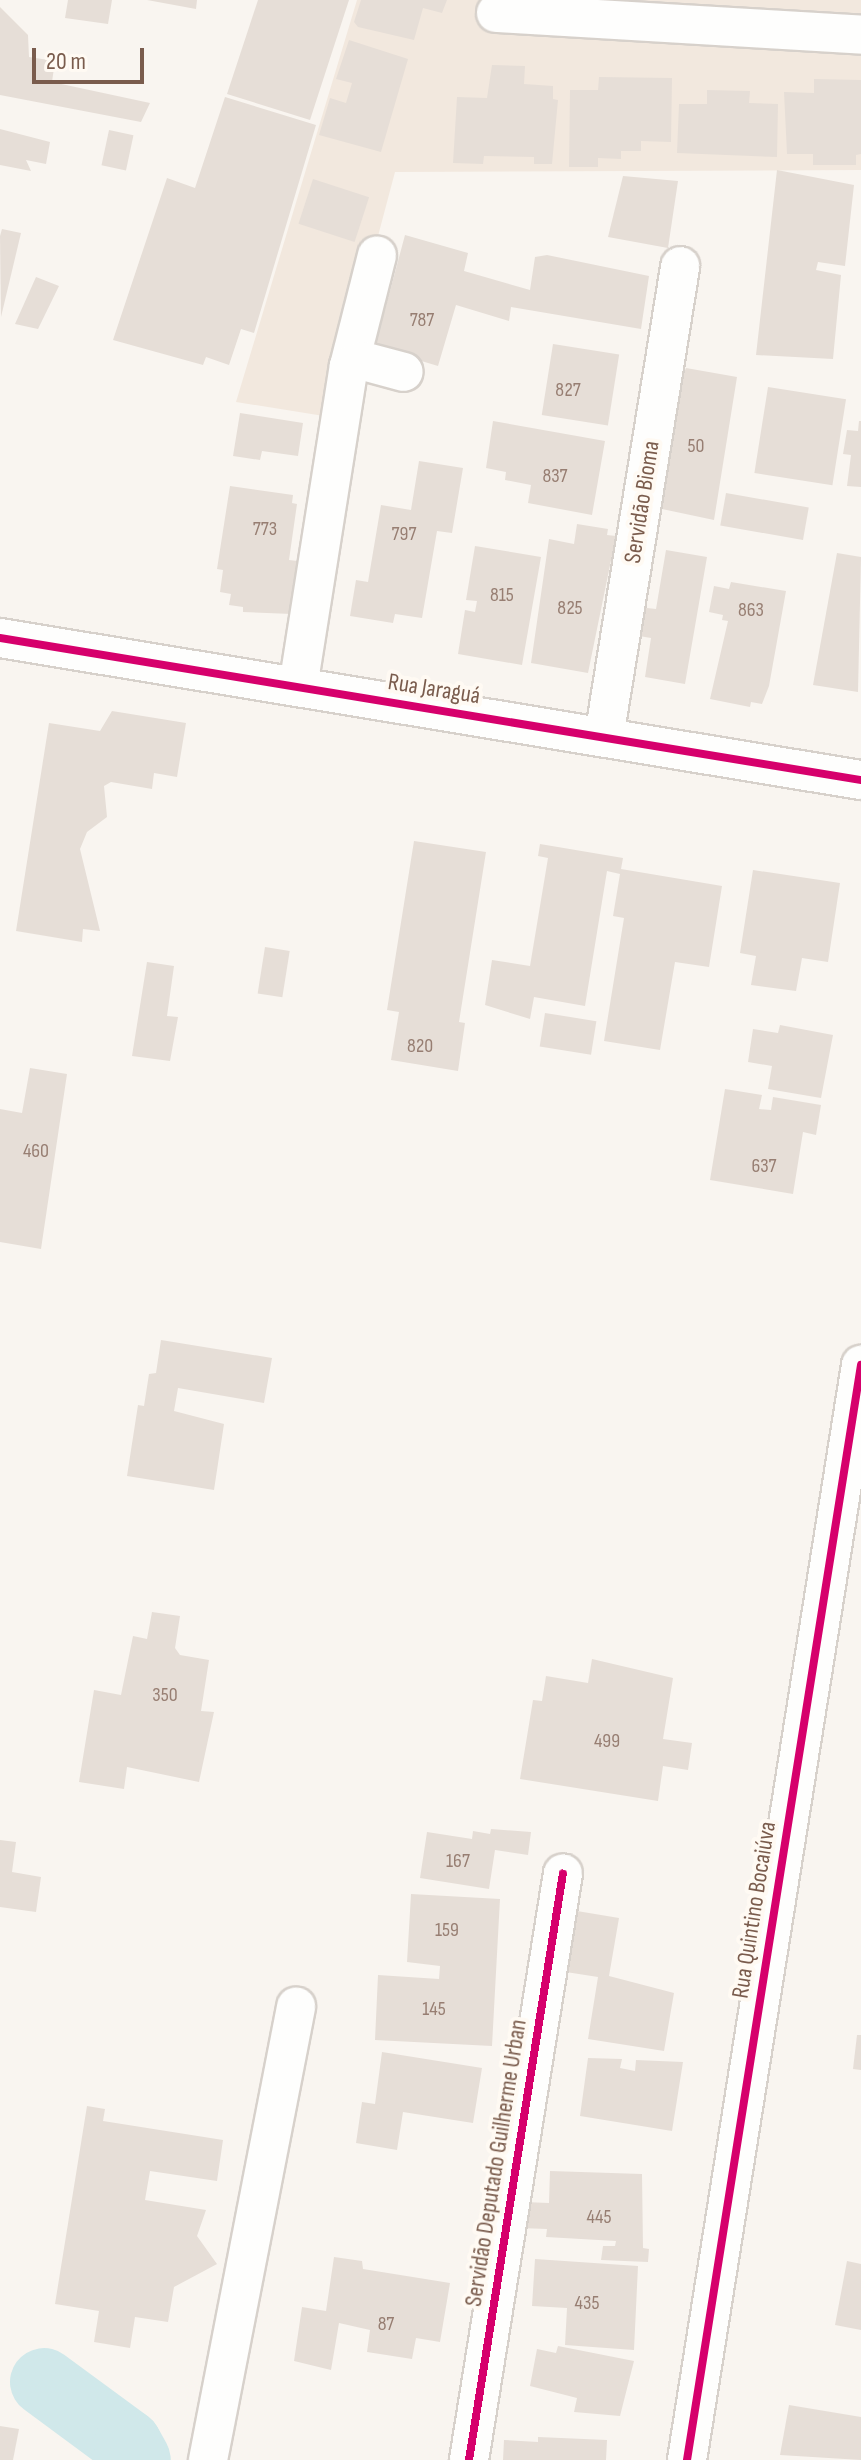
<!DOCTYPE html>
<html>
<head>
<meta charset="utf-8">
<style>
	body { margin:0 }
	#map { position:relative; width:861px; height:2460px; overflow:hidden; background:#f9f5f0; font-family:"Sofia Sans Condensed",sans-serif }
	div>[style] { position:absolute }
	.residential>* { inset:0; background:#f2e8de }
	.river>* { height:68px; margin:-34px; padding:0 34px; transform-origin:34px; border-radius:34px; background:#d0e8ea }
	.building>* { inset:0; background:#e6ded7; transform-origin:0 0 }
	.roads { filter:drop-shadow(2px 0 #d7d1cb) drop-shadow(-2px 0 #d7d1cb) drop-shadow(0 2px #d7d1cb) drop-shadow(0 -2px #d7d1cb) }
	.minor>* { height:38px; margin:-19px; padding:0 19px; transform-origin:19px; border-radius:19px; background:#fefefd }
	.cycleway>* { height:8px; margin:-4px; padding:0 4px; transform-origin:4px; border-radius:4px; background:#d6006c }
	span { translate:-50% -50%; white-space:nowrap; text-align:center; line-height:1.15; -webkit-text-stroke:8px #fffaf3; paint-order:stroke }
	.number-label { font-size:20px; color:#977e72 }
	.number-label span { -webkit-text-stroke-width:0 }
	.street-label { font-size:24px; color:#7a5c4d }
	.scale { position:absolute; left:32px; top:48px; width:112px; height:36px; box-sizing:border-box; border:4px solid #7a5c4d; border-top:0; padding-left:10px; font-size:24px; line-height:28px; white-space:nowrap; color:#7a5c4d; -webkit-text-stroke:6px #fffaf3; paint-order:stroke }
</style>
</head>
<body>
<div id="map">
	<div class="residential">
		<div style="clip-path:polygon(357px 0,861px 0,861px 170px,395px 172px,330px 417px,236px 402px)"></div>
	</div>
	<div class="river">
		<div style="left:44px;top:2382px;width:104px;rotate:36.4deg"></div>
		<div style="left:128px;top:2444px;width:18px;rotate:61deg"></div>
	</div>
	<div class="building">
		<div style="clip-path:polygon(68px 0,112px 0,108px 24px,65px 18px)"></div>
		<div style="clip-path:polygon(147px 0,197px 0,196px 9px)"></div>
		<div style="clip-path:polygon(258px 0,349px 0,310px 120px,227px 94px)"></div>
		<div style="clip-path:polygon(361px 0,447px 0,442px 13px,423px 8px,414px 40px,358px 27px,354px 22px)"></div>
		<div style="clip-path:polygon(0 7px,28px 35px,29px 57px,55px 61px,52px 82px,150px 103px,141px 122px,0 95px)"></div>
		<div style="clip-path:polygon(349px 40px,408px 59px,381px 152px,319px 135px,330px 98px,346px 103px,352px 83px,336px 79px)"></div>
		<div style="clip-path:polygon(492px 65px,525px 66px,524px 84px,553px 86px,553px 99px,558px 100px,552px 164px,534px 164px,534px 157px,484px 156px,483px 164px,453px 163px,457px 97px,487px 98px)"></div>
		<div style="clip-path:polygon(599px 77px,672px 78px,671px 142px,641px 141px,641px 151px,621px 151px,621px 159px,598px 158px,598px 167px,569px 167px,570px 90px,598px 90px)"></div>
		<div style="clip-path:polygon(814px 79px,861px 80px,861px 154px,856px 155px,856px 165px,813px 165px,813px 154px,787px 154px,784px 92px,814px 93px)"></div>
		<div style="clip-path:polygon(707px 90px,750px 91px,749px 103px,778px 104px,777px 157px,677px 153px,679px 104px,707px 104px)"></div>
		<div style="clip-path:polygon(225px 97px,316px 125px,254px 333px,241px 329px,229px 365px,206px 357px,203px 365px,113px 340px,167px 178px,195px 188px)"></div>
		<div style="clip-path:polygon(0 129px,50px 142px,46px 164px,26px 160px,31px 171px,0 165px)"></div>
		<div style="left:109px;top:130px;width:25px;height:36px;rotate:12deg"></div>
		<div style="clip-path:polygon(777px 170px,854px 185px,845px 266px,818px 262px,816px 270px,841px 275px,833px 359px,756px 355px)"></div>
		<div style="clip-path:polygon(623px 176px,678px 181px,668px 248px,608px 237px)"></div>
		<div style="left:313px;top:179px;width:59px;height:47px;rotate:18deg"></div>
		<div style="clip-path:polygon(2px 229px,21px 233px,1px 317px,0 236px)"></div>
		<div style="clip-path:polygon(405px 235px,468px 253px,464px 271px,530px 290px,535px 257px,547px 255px,649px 276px,641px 329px,511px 307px,509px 321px,456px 305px,438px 366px,375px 347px)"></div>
		<div style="clip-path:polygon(36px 277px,59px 286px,38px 329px,15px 324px)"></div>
		<div style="left:553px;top:344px;width:67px;height:72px;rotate:9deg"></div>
		<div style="clip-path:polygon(686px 368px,737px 377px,714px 520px,662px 509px,678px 386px)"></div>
		<div style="left:768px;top:387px;width:79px;height:87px;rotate:9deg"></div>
		<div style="clip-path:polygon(240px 413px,303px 423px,298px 456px,262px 451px,260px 460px,233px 456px)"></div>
		<div style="clip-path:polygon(493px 421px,605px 441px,592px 515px,528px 503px,531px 485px,505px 480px,506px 472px,486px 468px)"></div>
		<div style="clip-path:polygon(859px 421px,861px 421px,861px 487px,847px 486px,851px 455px,843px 454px,847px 430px,858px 431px)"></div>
		<div style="clip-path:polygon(419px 461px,463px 468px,452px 533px,437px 531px,422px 618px,395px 614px,393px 623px,350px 616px,356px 580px,368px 582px,381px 505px,411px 510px)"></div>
		<div style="clip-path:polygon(230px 486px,293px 495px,292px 503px,297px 504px,289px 560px,306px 562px,292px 614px,243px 612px,243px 607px,229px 605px,231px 594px,220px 592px,223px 570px,217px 569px)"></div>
		<div style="left:726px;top:493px;width:84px;height:33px;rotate:10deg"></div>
		<div style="clip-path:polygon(577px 524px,608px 529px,607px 535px,616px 536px,588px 673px,531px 663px,549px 539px,574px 544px)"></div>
		<div style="clip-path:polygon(475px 546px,541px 557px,522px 665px,458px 654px,465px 610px,475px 612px,477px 601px,466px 600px)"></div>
		<div style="clip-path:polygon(666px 550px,707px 557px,685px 684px,645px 677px,651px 638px,633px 635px,638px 607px,656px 609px)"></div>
		<div style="clip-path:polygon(837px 553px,861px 557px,858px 692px,813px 685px)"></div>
		<div style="clip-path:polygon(731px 582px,786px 591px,769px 686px,762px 704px,751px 702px,750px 707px,710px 699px,728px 621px,722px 620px,723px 615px,709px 612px,714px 586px,729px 589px)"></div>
		<div style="clip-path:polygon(112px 711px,186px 723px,177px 777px,154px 773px,152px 789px,111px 782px,104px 786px,107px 817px,87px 832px,80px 849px,100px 931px,83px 929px,82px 942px,16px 931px,49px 723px,100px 731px)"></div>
		<div style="clip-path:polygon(414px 841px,486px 852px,459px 1022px,465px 1023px,458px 1071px,391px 1060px,399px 1012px,387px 1010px)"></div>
		<div style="clip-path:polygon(540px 844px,623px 858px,621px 869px,722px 886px,709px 967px,675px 962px,660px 1050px,604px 1041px,624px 918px,613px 916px,620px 874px,607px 871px,585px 1006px,534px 997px,530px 1019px,485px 1005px,492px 960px,530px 966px,548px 858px,538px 856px)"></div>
		<div style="clip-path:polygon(753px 870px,840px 883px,828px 962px,802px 958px,796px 991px,751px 985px,756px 956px,740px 953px)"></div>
		<div style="left:265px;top:947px;width:25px;height:47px;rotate:9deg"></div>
		<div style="clip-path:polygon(147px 962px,174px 966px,167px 1016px,178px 1017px,170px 1061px,132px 1056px)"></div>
		<div style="left:545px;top:1013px;width:52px;height:34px;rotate:9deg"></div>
		<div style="clip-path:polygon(780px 1025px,833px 1035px,821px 1098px,768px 1089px,772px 1066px,748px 1062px,753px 1029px,778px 1033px)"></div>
		<div style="clip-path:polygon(30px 1068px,67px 1074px,41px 1249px,0 1242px,0 1109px,22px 1113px)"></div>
		<div style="clip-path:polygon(725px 1089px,762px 1095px,759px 1109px,771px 1110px,773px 1097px,821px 1105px,816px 1135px,803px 1132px,793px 1194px,710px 1180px)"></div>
		<div style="clip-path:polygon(161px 1340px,272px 1358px,264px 1403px,178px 1388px,174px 1411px,224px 1424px,214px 1490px,127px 1476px,138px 1405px,144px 1406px,149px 1374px,156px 1373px)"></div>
		<div style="clip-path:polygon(152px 1612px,180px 1616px,175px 1648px,180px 1655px,209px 1660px,201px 1711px,214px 1712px,199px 1782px,127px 1767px,124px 1789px,79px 1782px,94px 1690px,121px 1695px,133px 1636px,147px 1639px)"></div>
		<div style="clip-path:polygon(592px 1659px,673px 1678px,663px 1739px,692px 1743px,688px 1770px,663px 1766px,658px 1801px,520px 1779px,533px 1700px,542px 1701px,546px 1676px,588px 1683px)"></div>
		<div style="clip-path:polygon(491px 1829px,531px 1832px,528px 1855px,495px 1850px,489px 1889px,420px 1878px,427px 1832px,472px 1839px,473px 1831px,490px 1834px)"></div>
		<div style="clip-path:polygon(0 1840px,16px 1842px,12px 1872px,41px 1877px,36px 1912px,0 1907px)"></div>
		<div style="clip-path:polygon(411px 1894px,500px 1899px,492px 2046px,375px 2040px,378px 1975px,439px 1979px,440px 1966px,407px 1962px)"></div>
		<div style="clip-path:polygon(577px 1911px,619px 1918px,609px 1976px,674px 1993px,664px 2051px,588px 2039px,598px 1977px,566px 1972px)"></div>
		<div style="clip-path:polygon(857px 2035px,861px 2035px,861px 2070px,853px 2069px)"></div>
		<div style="clip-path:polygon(382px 2052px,482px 2068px,473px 2123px,403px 2112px,397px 2150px,356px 2143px,362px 2102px,375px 2104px)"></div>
		<div style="clip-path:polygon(588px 2058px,622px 2059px,620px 2068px,635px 2071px,636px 2060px,683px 2062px,672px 2131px,580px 2116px)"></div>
		<div style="clip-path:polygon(87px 2106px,105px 2109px,103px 2121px,223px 2140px,217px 2181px,150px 2171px,145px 2200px,206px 2210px,197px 2236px,217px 2264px,174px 2287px,168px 2322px,135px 2317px,130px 2348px,94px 2342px,99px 2311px,55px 2304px)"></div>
		<div style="clip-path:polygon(550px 2171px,642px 2174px,643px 2248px,649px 2249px,648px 2262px,601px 2260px,603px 2246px,615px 2246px,616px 2241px,546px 2237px,547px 2229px,520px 2228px,524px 2202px,549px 2203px)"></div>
		<div style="clip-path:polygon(334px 2257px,362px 2261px,363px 2269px,450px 2283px,440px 2342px,416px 2338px,412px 2359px,367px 2352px,370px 2330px,339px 2323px,331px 2370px,294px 2361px,302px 2307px,326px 2311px)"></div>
		<div style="clip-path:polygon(535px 2259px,638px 2266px,634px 2350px,565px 2345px,567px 2308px,532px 2306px)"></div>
		<div style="clip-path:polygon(847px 2261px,861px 2264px,861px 2330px,835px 2325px)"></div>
		<div style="clip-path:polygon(558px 2346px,634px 2361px,620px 2416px,574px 2412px,577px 2398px,530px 2386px,537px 2349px,556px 2353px)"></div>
		<div style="clip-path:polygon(789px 2405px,861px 2417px,861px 2460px,780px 2455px)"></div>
		<div style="clip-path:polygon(0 2426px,19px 2429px,13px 2460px,0 2460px)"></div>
		<div style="clip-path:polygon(538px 2437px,607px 2440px,606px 2460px,503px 2460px,504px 2440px,538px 2442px)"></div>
	</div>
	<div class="roads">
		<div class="minor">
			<div style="left:496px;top:13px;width:366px;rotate:3.4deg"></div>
			<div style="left:349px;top:366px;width:114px;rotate:-75.8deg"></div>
			<div style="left:0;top:638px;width:873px;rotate:9.37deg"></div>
			<div style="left:298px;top:687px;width:325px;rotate:-81deg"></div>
			<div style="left:349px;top:366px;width:15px;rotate:-20deg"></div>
			<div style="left:363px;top:361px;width:42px;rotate:15deg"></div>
			<div style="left:604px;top:737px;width:477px;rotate:-80.8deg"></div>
			<div style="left:208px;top:2460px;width:462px;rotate:-79deg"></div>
			<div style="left:469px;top:2460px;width:594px;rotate:-80.9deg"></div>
			<div style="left:687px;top:2460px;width:1109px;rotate:-80.97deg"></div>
		</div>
	</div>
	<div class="cycleway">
		<div style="left:0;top:638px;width:873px;rotate:9.37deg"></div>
		<div style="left:469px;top:2460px;width:594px;rotate:-80.9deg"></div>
		<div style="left:687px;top:2460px;width:1109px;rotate:-80.97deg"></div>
	</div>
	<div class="number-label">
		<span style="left:422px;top:320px">787</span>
		<span style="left:568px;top:390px">827</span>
		<span style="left:696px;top:446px">50</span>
		<span style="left:555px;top:476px">837</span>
		<span style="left:265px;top:529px">773</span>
		<span style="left:404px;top:534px">797</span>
		<span style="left:502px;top:595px">815</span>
		<span style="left:570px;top:608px">825</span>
		<span style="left:751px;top:610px">863</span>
		<span style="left:420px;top:1046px">820</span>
		<span style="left:36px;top:1151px">460</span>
		<span style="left:764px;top:1166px">637</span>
		<span style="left:165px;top:1695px">350</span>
		<span style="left:607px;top:1741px">499</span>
		<span style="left:458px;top:1861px">167</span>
		<span style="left:447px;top:1930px">159</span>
		<span style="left:434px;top:2009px">145</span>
		<span style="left:599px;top:2217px">445</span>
		<span style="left:587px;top:2303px">435</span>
		<span style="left:386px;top:2324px">87</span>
	</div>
	<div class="street-label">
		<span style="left:642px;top:502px;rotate:-81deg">Servidão Bioma</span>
		<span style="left:434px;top:689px;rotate:9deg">Rua Jaraguá</span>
		<span style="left:754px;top:1910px;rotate:-81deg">Rua Quintino Bocaiúva</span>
		<span style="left:496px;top:2163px;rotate:-81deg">Servidão Deputado Guilherme Urban</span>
	</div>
	<div class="scale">20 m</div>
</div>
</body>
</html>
